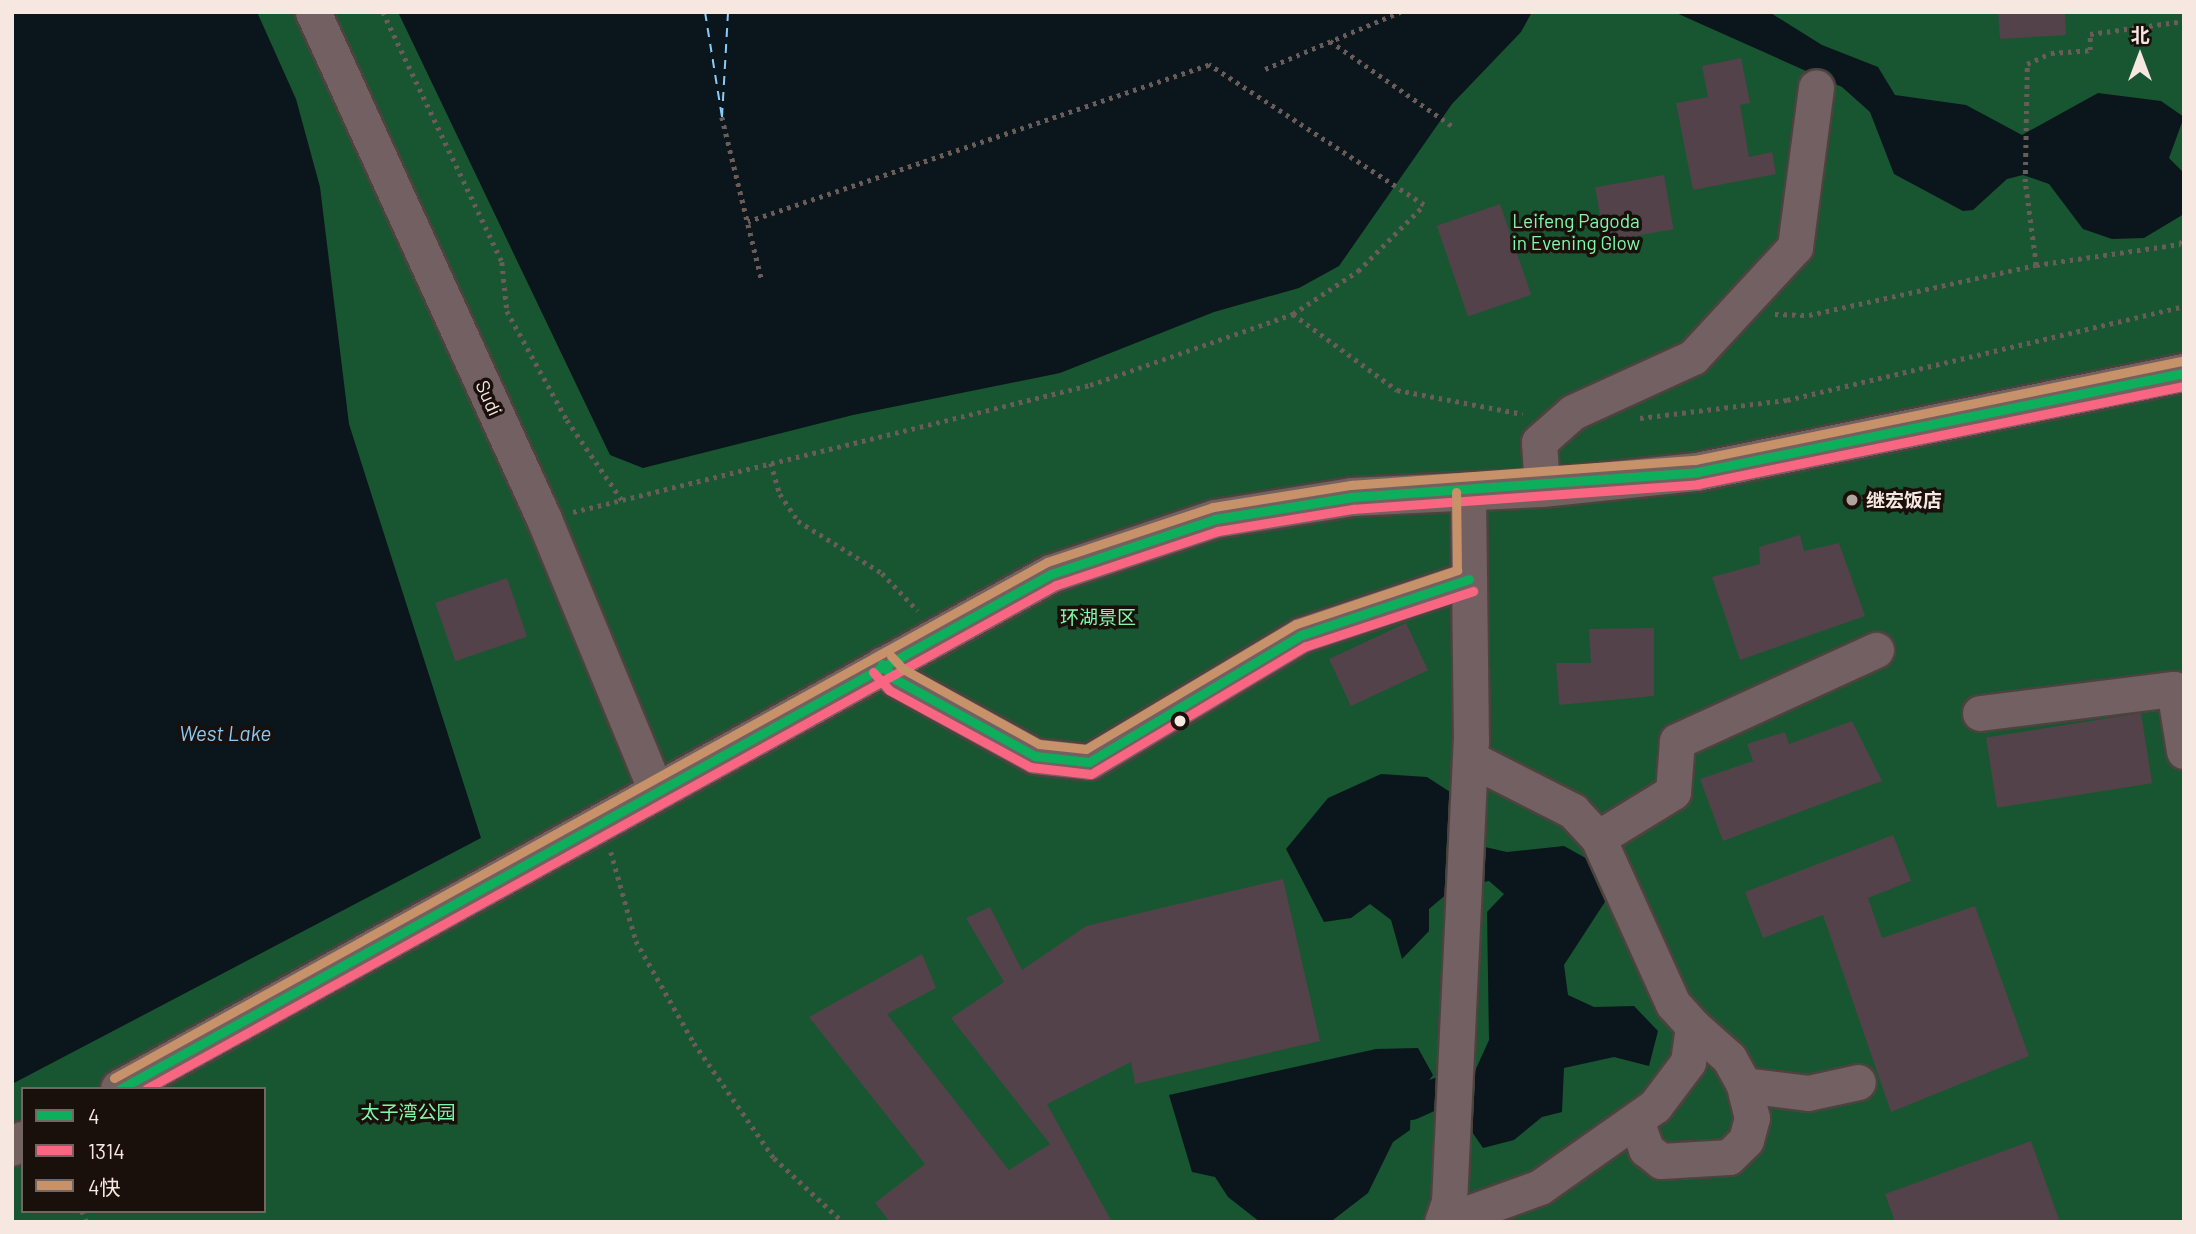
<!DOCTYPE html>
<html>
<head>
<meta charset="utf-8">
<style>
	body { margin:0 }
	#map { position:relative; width:2196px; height:1234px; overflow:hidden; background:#322721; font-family:Barlow,"Noto Sans SC",sans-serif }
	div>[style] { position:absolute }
	.green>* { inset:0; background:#185531 }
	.water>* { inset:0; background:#0b161c }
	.canal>* { height:30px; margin:-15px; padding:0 15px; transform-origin:15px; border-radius:15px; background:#0b161c }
	.ferry>* { height:2px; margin-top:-1px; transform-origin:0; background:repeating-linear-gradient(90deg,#89cbf7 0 9px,transparent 0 16px) }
	.building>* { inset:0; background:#534249; transform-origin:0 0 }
	.path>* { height:4.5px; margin-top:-2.25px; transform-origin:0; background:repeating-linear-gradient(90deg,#695c59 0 3.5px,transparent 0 8.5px) }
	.roads { filter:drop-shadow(2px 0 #4c433e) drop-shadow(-2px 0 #4c433e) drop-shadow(0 2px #4c433e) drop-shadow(0 -2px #4c433e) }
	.minor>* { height:35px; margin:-17.5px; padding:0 17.5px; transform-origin:17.5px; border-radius:17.5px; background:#736062 }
	.major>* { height:38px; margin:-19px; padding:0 19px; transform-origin:19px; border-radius:19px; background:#736160 }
	.bus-1>* { height:9px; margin:-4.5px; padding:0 4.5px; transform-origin:4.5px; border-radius:4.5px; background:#0daf5c }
	.bus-2>* { height:9px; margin:-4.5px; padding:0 4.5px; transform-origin:4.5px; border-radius:4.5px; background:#fa6682 }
	.bus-3>* { height:9px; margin:-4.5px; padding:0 4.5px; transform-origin:4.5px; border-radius:4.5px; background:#c7916a }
	.dots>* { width:19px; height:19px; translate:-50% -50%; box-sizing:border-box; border:4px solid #19100c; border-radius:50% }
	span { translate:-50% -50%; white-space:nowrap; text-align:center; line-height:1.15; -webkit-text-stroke:7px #19100c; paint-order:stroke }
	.park-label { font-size:19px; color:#80f7ab }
	.street-label { font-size:19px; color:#f6e7e1 }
	.poi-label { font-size:19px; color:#f6e7e1; font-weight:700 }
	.left { translate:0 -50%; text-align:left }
	.water-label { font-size:21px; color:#89cbf7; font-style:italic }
	.frame { position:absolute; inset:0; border:14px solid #f6e7e1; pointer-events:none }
	.legend { position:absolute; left:21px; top:1087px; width:245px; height:126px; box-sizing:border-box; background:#19100c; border:2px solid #716661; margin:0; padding:9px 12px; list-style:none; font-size:21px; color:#f6e7e1 }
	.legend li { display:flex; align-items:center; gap:14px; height:35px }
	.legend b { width:35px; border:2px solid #716661 }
	.north { position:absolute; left:2105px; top:21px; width:70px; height:70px; -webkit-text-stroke:5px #19100c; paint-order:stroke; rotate:0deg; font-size:19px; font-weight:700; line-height:28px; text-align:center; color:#f6e7e1 }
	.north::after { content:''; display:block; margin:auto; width:24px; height:32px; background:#f6e7e1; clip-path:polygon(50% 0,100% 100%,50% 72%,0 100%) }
</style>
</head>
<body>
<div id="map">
	<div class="green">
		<div style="clip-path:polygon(evenodd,12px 12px,2184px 12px,2184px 1222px,12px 1222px,12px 12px,23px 1089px,264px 1089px,264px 1211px,23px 1211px,23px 1089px)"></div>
	</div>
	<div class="water">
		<div style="clip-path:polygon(12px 12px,257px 12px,296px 99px,320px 187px,349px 424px,481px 838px,12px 1084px)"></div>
		<div style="clip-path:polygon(398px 12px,1532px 12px,1521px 32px,1452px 104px,1339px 266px,1299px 288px,1214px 312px,1060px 373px,853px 415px,643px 468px,610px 455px)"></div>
		<div style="clip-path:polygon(1674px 12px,1769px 12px,1822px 45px,1878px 67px,1895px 95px,1966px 105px,2022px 135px,2098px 93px,2161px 101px,2184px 117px,2169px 158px,2184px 173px,2184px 214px,2144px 238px,2112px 239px,2083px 229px,2049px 184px,2023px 175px,2007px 179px,1973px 210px,1963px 211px,1894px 174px,1870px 112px,1842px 87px)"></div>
		<div style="clip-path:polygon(1381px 774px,1427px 777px,1464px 801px,1463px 842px,1507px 852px,1564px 846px,1600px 866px,1612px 891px,1564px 965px,1568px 995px,1594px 1007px,1634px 1006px,1658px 1031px,1649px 1066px,1614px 1057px,1564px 1068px,1562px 1112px,1542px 1117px,1514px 1140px,1483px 1148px,1470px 1129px,1465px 1093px,1489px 1040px,1487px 912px,1504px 894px,1489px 881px,1455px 887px,1429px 909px,1429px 931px,1402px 959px,1391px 920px,1370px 904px,1351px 918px,1324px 922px,1286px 849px,1328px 798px)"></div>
		<div style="clip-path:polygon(1418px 1048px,1433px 1075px,1411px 1105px,1410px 1130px,1393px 1142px,1368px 1193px,1333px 1220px,1260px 1222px,1228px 1197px,1215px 1177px,1192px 1172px,1169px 1095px,1376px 1049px)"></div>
	</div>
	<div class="canal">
		<div style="left:1411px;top:1105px;width:30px;rotate:-24deg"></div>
		<div style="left:1438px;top:1093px;width:27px"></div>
	</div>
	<div class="ferry">
		<div style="left:705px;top:12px;width:106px;rotate:80.8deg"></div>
		<div style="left:722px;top:117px;width:105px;rotate:-86.7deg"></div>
	</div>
	<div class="building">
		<div style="clip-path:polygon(1998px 12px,2065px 12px,2066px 35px,2000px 39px)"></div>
		<div style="clip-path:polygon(1741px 58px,1750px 103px,1740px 105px,1749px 157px,1772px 152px,1776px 174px,1693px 190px,1676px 103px,1708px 97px,1702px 66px)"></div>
		<div style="left:1664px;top:175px;width:55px;height:70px;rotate:80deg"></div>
		<div style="left:1500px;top:204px;width:96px;height:67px;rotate:71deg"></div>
		<div style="clip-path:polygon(1800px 535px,1804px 551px,1839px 543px,1865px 616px,1740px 660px,1712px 577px,1760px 564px,1759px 547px)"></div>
		<div style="left:507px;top:578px;width:62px;height:76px;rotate:71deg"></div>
		<div style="left:1406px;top:623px;width:52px;height:85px;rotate:65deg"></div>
		<div style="clip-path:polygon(1654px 628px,1654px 696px,1559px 705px,1556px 663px,1591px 663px,1589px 629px)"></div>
		<div style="left:2141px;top:713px;width:71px;height:157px;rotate:81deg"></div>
		<div style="clip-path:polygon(1852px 721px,1882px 781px,1723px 841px,1700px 779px,1753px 761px,1747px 744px,1785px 732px,1789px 744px)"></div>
		<div style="clip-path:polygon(1893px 835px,1911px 881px,1868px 898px,1882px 938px,1975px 906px,2029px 1056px,1891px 1112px,1823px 915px,1763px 938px,1745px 892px)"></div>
		<div style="clip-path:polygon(1283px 879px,1320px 1041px,1135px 1084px,1131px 1062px,1047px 1104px,1112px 1222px,890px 1222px,875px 1203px,925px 1164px,809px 1017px,922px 954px,936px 988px,887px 1014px,1009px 1170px,1050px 1144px,951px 1018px,1004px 982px,966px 918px,990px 907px,1022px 970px,1086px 926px)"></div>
		<div style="clip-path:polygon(2031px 1141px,2060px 1222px,1895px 1222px,1885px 1194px)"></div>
	</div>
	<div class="path">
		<div style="left:383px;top:12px;width:277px;rotate:64.5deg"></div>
		<div style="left:502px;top:262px;width:49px;rotate:84.2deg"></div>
		<div style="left:507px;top:311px;width:124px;rotate:61.2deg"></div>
		<div style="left:567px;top:420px;width:97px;rotate:55.5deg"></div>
		<div style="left:1330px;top:41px;width:152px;rotate:34.8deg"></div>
		<div style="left:1265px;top:69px;width:147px;rotate:-22.9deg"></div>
		<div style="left:722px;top:117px;width:169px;rotate:76.3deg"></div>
		<div style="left:2036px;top:265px;width:84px;rotate:-97.5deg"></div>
		<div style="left:2025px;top:182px;width:118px;rotate:-89deg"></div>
		<div style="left:2027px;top:64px;width:26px;rotate:-25deg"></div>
		<div style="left:2051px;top:53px;width:39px;rotate:-4deg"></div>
		<div style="left:2090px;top:50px;width:16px;rotate:-90deg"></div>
		<div style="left:2090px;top:34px;width:95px;rotate:-7.9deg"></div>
		<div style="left:1293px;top:314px;width:129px;rotate:36.2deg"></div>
		<div style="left:1397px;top:390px;width:128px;rotate:10.8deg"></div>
		<div style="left:1775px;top:314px;width:34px;rotate:2deg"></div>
		<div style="left:1809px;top:315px;width:232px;rotate:-12.4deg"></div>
		<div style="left:2036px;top:265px;width:146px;rotate:-8.3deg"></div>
		<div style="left:2180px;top:244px;width:7px;rotate:-56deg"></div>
		<div style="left:1640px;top:418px;width:148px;rotate:-7deg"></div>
		<div style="left:1787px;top:400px;width:408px;rotate:-13.3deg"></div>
		<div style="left:771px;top:463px;width:32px;rotate:74deg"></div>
		<div style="left:780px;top:494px;width:32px;rotate:56deg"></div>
		<div style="left:798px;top:521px;width:99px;rotate:31.8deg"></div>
		<div style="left:882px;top:573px;width:52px;rotate:46.5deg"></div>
		<div style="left:573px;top:512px;width:532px;rotate:-13.8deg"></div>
		<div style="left:1090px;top:385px;width:215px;rotate:-19.3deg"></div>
		<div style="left:1293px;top:314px;width:78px;rotate:-33.5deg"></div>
		<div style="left:1358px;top:271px;width:93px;rotate:-45deg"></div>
		<div style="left:1424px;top:205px;width:257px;rotate:-146.9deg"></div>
		<div style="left:1209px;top:65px;width:487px;rotate:161.2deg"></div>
		<div style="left:611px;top:852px;width:92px;rotate:74.3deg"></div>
		<div style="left:636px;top:941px;width:117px;rotate:60.4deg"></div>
		<div style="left:694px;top:1043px;width:140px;rotate:55.2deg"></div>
		<div style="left:774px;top:1158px;width:94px;rotate:42.8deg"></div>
		<div style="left:82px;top:1211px;width:12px;rotate:66deg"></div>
	</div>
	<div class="roads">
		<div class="minor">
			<div style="left:313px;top:12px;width:557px;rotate:65.5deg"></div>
			<div style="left:544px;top:519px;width:291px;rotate:67.6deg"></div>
			<div style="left:1542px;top:488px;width:46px;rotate:-93.7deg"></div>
			<div style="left:1539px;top:442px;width:45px;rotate:-41.4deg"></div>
			<div style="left:1573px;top:412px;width:132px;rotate:-24.6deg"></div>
			<div style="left:1693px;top:357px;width:150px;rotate:-47.2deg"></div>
			<div style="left:1795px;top:247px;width:161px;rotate:-82.5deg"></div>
			<div style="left:882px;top:664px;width:20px;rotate:49deg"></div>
			<div style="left:895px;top:679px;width:160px;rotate:28.8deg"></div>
			<div style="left:1035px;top:756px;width:54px;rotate:6.3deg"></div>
			<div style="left:1089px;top:762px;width:247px;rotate:-30.9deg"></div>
			<div style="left:1301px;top:635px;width:177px;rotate:-18.4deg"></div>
			<div style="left:1980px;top:713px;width:195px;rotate:-7.1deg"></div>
			<div style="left:2174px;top:689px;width:63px;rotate:80.8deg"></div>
			<div style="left:1598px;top:838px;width:88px;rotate:-31.5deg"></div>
			<div style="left:1673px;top:792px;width:51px;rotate:-85.5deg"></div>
			<div style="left:1677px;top:741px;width:219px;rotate:-24.6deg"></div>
			<div style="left:1744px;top:1085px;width:64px;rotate:7.1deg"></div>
			<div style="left:1808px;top:1093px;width:51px;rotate:-12.4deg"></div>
			<div style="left:1636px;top:1120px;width:31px;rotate:71deg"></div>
			<div style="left:1646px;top:1149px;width:19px;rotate:39deg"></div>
			<div style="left:1661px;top:1161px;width:68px;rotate:-3.4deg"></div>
			<div style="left:1729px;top:1157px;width:24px;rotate:-45deg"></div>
			<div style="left:1746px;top:1140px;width:23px;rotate:-75deg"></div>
			<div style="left:1752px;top:1118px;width:34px;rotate:-104deg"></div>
			<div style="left:1744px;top:1085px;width:31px;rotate:-119deg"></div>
			<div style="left:1729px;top:1058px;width:48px;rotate:-138.4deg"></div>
			<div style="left:1442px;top:1222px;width:21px;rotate:-71deg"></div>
			<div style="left:1449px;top:1202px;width:461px;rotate:-87.3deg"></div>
			<div style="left:1471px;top:742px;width:250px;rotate:-90.7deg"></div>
			<div style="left:1444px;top:1222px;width:102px;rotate:-20deg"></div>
			<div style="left:1540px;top:1187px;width:141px;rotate:-35.2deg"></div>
			<div style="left:1655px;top:1106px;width:55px;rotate:-53.1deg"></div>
			<div style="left:1688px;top:1062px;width:36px;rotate:-82deg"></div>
			<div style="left:1693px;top:1026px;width:30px;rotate:-132deg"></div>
			<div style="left:1673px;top:1004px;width:182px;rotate:-114.3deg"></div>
			<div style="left:1598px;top:838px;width:37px;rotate:-133deg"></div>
			<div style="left:1573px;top:811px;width:114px;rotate:-153deg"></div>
		</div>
		<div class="major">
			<div style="left:120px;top:1089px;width:1064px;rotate:-28.95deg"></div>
			<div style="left:1051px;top:574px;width:173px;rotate:-18.5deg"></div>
			<div style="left:1215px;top:519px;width:139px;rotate:-9.1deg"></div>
			<div style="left:1352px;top:497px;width:190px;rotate:-2.7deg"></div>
			<div style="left:1542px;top:488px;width:156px;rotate:-5.9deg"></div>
			<div style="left:1697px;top:472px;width:497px;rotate:-11.5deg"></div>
			<div style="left:12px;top:1147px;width:13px;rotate:-29deg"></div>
		</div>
	</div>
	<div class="bus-1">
		<div style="left:882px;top:664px;width:20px;rotate:49deg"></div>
		<div style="left:895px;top:679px;width:160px;rotate:28.8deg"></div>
		<div style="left:1035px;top:756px;width:54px;rotate:6.3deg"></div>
		<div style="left:1089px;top:762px;width:247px;rotate:-30.9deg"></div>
		<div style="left:1301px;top:635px;width:177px;rotate:-18.4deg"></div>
		<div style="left:120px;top:1089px;width:1064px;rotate:-28.95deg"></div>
		<div style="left:1051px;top:574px;width:173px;rotate:-18.5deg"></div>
		<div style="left:1215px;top:519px;width:139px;rotate:-9.1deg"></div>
		<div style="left:1352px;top:497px;width:346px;rotate:-4.1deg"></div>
		<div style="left:1697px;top:472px;width:497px;rotate:-11.5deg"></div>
	</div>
	<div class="bus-2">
		<div style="left:873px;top:672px;width:24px;rotate:48deg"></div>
		<div style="left:889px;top:690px;width:161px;rotate:28.6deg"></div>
		<div style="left:1030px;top:767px;width:61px;rotate:6.5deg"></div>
		<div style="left:1091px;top:774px;width:250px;rotate:-30.8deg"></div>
		<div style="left:1306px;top:646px;width:176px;rotate:-18.2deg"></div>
		<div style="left:146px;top:1089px;width:1040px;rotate:-28.98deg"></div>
		<div style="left:1056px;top:585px;width:171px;rotate:-18.4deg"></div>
		<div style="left:1218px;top:531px;width:137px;rotate:-9.3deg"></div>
		<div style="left:1353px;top:509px;width:346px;rotate:-4.1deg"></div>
		<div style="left:1698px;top:484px;width:496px;rotate:-11.4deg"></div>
	</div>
	<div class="bus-3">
		<div style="left:891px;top:656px;width:18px;rotate:47deg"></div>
		<div style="left:903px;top:669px;width:155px;rotate:28.9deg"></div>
		<div style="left:1039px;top:744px;width:47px;rotate:6.1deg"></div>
		<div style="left:1086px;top:749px;width:244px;rotate:-30.8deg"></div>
		<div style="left:1296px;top:624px;width:170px;rotate:-18.5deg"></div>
		<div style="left:1457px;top:570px;width:78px;rotate:-90.7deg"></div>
		<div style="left:114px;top:1078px;width:1066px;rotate:-28.94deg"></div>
		<div style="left:1047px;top:562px;width:175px;rotate:-18.3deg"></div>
		<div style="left:1213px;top:507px;width:140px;rotate:-9.1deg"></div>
		<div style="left:1351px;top:485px;width:345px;rotate:-4.2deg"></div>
		<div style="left:1695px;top:460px;width:497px;rotate:-11.5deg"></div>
	</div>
	<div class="dots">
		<div style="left:1852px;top:500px;background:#b1a49e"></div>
		<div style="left:1180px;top:721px;background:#f6e7e1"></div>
	</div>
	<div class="park-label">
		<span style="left:1576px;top:232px">Leifeng Pagoda<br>in Evening Glow</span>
		<span style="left:1098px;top:617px">环湖景区</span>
		<span style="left:408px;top:1112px">太子湾公园</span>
	</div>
	<div class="street-label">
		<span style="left:489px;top:398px;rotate:66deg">Sudi</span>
	</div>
	<div class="poi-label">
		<span class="left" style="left:1866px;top:500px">继宏饭店</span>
	</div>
	<div class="water-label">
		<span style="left:225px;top:733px">West Lake</span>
	</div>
	<div class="frame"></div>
	<ul class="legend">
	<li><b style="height:9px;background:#0daf5c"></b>4</li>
	<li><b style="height:9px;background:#fa6682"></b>1314</li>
	<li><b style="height:9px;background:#c7916a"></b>4快</li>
	</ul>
	<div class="north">北</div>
</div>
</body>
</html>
